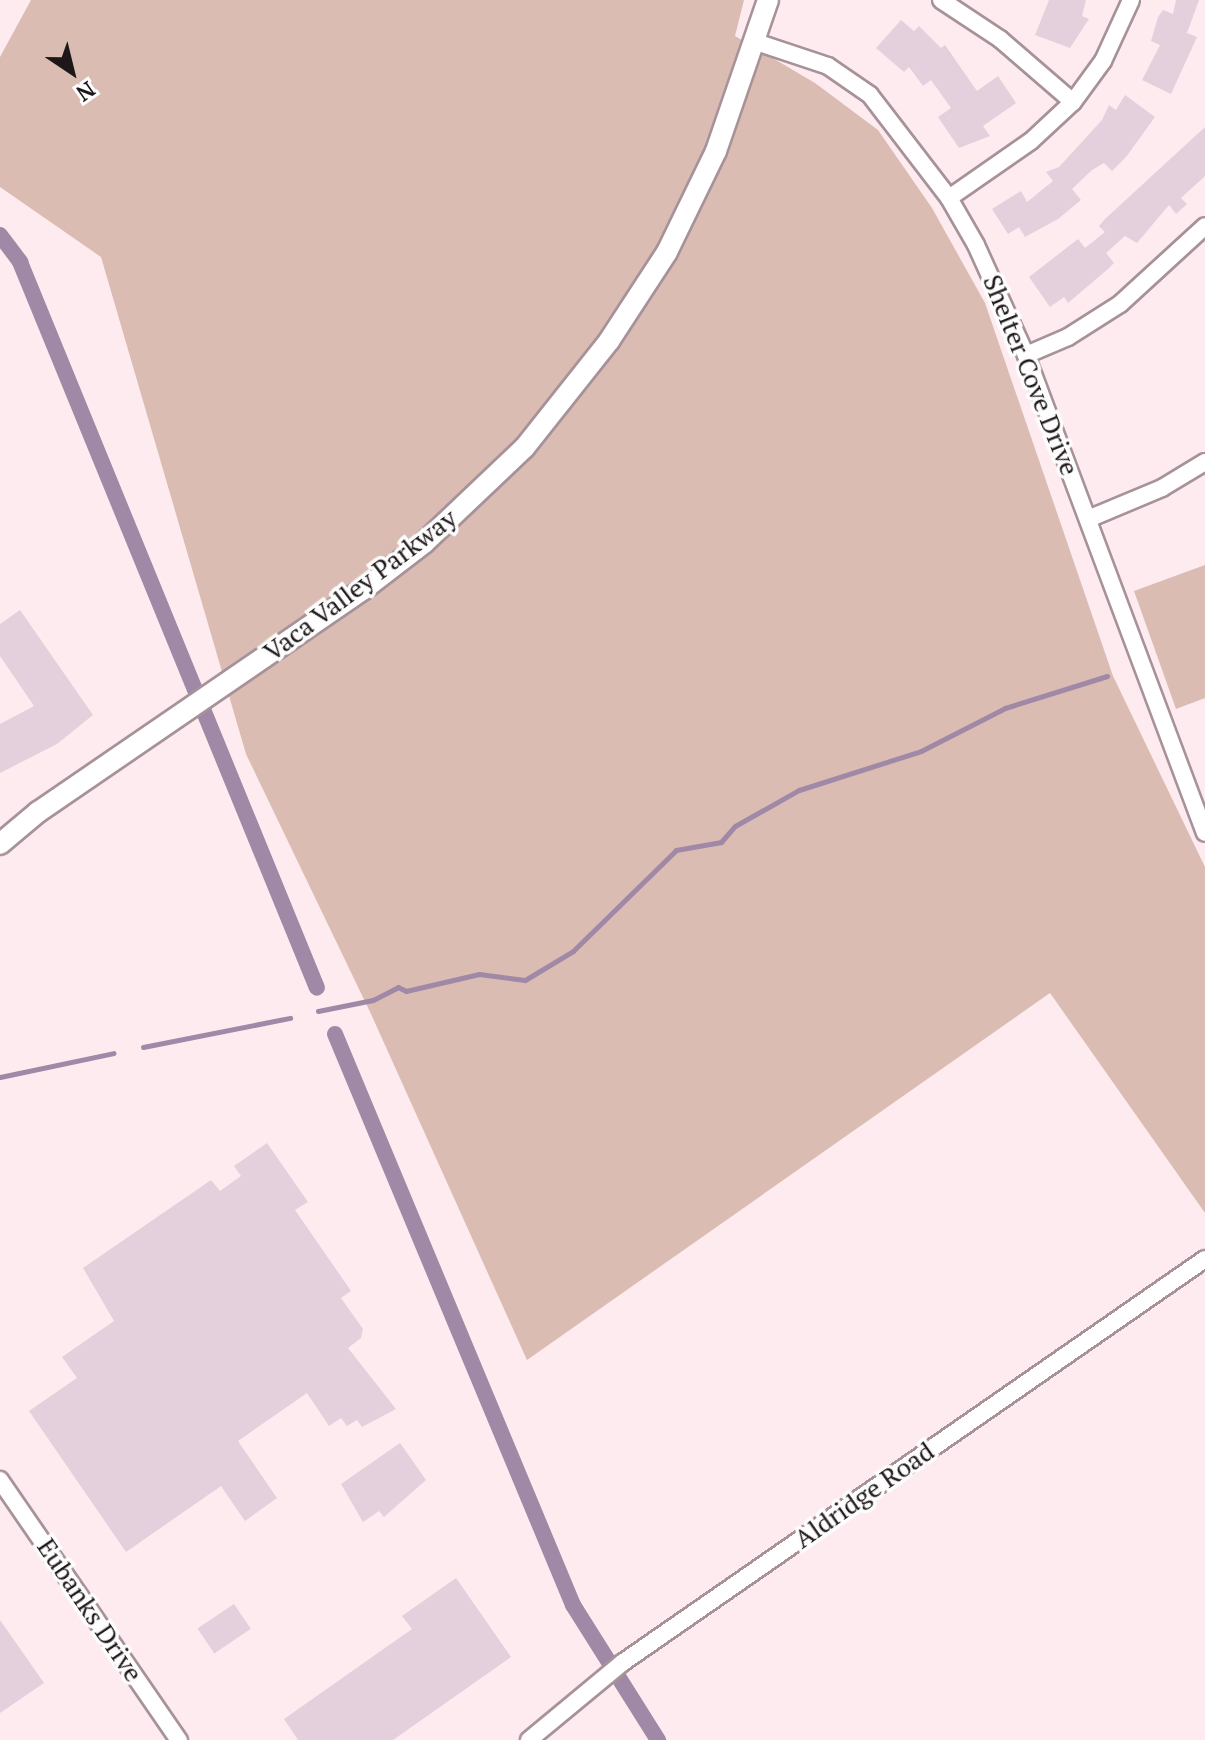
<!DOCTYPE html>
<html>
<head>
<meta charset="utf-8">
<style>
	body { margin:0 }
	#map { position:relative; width:1205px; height:1740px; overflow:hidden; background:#fdebf0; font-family:"PT Serif",serif }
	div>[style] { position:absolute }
	.green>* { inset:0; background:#dabcb3 }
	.stream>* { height:5px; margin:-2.5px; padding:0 2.5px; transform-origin:2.5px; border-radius:2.5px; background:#a089a6 }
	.canal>* { height:16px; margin:-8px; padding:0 8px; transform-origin:8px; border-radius:8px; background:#a089a6 }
	.building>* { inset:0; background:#e3d0dc; transform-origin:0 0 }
	.roads { filter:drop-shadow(2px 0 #a79299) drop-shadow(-2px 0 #a79299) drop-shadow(0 2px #a79299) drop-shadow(0 -2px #a79299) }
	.minor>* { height:16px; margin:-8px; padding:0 8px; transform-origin:8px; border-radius:8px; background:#fff }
	.tertiary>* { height:20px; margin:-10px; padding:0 10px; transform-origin:10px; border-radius:10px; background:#fff }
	span { translate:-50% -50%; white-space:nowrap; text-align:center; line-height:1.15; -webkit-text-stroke:7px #fdfdfd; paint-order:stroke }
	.street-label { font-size:26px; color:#1e1719 }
	.north { position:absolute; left:32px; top:32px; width:80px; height:80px; -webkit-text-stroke:6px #fdfdfd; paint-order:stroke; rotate:145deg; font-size:22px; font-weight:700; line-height:32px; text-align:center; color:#1e1719 }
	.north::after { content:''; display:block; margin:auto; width:28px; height:36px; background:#1e1719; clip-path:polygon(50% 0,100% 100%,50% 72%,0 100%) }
</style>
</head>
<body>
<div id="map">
	<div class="green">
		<div style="clip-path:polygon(31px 0,744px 0,735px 36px,815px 83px,878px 130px,932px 208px,985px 303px,1113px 676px,1205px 867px,1205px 1213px,1050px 993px,527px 1360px,371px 1014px,246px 754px,101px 257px,0 187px,0 57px)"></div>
		<div style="clip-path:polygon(1205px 565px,1205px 698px,1176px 709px,1134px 591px)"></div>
	</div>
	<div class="stream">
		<div style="left:318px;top:1011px;width:56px;rotate:-11.3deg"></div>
		<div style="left:373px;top:1000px;width:28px;rotate:-27deg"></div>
		<div style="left:398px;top:987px;width:9px;rotate:27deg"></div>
		<div style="left:406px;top:991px;width:75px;rotate:-13.1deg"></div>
		<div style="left:479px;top:974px;width:46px;rotate:7.4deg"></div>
		<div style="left:525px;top:980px;width:56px;rotate:-31.1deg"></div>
		<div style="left:573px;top:951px;width:144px;rotate:-44.4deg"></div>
		<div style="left:676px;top:850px;width:46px;rotate:-10.1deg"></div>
		<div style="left:721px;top:842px;width:21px;rotate:-49deg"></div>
		<div style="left:735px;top:826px;width:73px;rotate:-29.4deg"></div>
		<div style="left:799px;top:790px;width:128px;rotate:-17.7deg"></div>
		<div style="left:921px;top:751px;width:94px;rotate:-27.1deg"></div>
		<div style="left:1005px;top:708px;width:107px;rotate:-17.4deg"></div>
		<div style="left:143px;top:1047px;width:150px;rotate:-11.2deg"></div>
		<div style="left:0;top:1077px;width:116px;rotate:-11.9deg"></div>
	</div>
	<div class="canal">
		<div style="left:0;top:235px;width:34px;rotate:53deg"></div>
		<div style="left:20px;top:262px;width:784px;rotate:67.75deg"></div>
		<div style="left:335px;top:1034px;width:619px;rotate:67.37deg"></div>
		<div style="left:573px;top:1605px;width:160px;rotate:57.8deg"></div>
	</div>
	<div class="building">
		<div style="clip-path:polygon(1049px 0,1086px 0,1082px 16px,1089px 19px,1070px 48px,1035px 35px)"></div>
		<div style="clip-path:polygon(1176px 0,1199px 0,1187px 33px,1197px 37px,1171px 94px,1142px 80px,1160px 45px,1151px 41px,1158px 17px,1163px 10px,1173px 14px)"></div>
		<div style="clip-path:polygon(901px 20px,914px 31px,919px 26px,941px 48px,945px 45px,977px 91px,998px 76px,1016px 103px,983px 126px,990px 136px,959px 148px,938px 117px,951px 108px,931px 80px,923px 86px,909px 67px,904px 72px,876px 48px)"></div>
		<div style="clip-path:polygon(1125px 95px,1155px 117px,1126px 157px,1112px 171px,1104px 163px,1092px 170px,1072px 189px,1081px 200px,1058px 219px,1025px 237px,1019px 227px,1008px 234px,992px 209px,1021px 191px,1027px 202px,1053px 181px,1046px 172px,1059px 167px,1102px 120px,1109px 105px,1116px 110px)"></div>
		<div style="clip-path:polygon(1205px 127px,1205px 176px,1181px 198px,1187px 204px,1176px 214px,1169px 205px,1137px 243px,1125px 236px,1106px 253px,1114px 263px,1108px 269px,1068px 303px,1064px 297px,1050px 307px,1029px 277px,1078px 239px,1085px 248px,1105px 232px,1099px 226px,1105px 219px)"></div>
		<div style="clip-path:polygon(20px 610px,93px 715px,57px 744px,0 773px,0 724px,34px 706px,0 656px,0 624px)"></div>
		<div style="clip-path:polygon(267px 1143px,308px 1202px,295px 1210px,351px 1291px,341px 1298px,363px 1329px,361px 1338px,348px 1348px,396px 1409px,362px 1427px,357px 1420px,347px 1426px,341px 1418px,329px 1426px,307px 1393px,238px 1441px,277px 1498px,245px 1521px,221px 1486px,126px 1552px,29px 1411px,77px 1378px,62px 1357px,114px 1321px,83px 1268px,211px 1180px,220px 1191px,241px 1176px,234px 1166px)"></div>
		<div style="clip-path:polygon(400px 1443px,426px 1480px,384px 1517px,379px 1511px,363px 1522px,341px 1484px)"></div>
		<div style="clip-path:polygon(456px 1578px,511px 1657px,393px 1740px,298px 1740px,284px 1719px,412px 1629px,402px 1616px)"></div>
		<div style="left:234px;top:1604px;width:30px;height:44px;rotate:56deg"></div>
		<div style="clip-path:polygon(0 1620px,44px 1683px,0 1713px)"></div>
	</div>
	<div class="roads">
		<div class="minor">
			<div style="left:941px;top:0;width:71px;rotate:33.5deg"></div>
			<div style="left:1000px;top:39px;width:96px;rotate:40.8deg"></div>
			<div style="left:756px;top:42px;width:76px;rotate:18.4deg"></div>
			<div style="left:828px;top:66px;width:51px;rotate:34.6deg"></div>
			<div style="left:870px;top:95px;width:130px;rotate:52.5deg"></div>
			<div style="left:949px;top:198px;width:54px;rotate:60.1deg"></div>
			<div style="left:976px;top:245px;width:121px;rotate:65.6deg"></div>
			<div style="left:1026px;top:355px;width:510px;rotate:69.47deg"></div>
			<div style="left:949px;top:198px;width:100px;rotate:-34.8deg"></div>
			<div style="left:1031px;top:141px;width:57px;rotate:-42.9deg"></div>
			<div style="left:1073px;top:102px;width:51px;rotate:-53.8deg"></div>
			<div style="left:1103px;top:61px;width:67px;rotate:-65.3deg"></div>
			<div style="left:1026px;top:355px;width:46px;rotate:-23.2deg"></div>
			<div style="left:1068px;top:337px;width:62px;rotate:-32.4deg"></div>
			<div style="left:1120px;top:304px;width:115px;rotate:-42.5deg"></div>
			<div style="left:1088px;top:519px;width:80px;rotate:-22.7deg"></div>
			<div style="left:1162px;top:488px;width:50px;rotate:-31.2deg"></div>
			<div style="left:0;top:1480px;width:316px;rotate:55.5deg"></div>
			<div style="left:529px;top:1740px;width:121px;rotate:-39.6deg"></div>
			<div style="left:622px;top:1663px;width:709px;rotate:-34.72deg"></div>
		</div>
		<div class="tertiary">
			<div style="left:0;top:844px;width:50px;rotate:-40.1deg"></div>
			<div style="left:38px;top:812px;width:395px;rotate:-34.4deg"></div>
			<div style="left:364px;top:589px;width:76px;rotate:-37.5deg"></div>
			<div style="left:424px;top:543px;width:139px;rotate:-43.5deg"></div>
			<div style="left:525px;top:447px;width:135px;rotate:-51.6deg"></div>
			<div style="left:609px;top:341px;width:106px;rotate:-56.9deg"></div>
			<div style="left:667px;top:252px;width:112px;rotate:-64.1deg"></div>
			<div style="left:716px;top:151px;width:160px;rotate:-71deg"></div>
		</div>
	</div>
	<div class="street-label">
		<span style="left:1031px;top:375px;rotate:68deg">Shelter Cove Drive</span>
		<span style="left:360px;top:585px;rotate:-37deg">Vaca Valley Parkway</span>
		<span style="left:864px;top:1495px;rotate:-35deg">Aldridge Road</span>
		<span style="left:90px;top:1610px;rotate:56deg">Eubanks Drive</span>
	</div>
	<div class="north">N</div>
</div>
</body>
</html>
